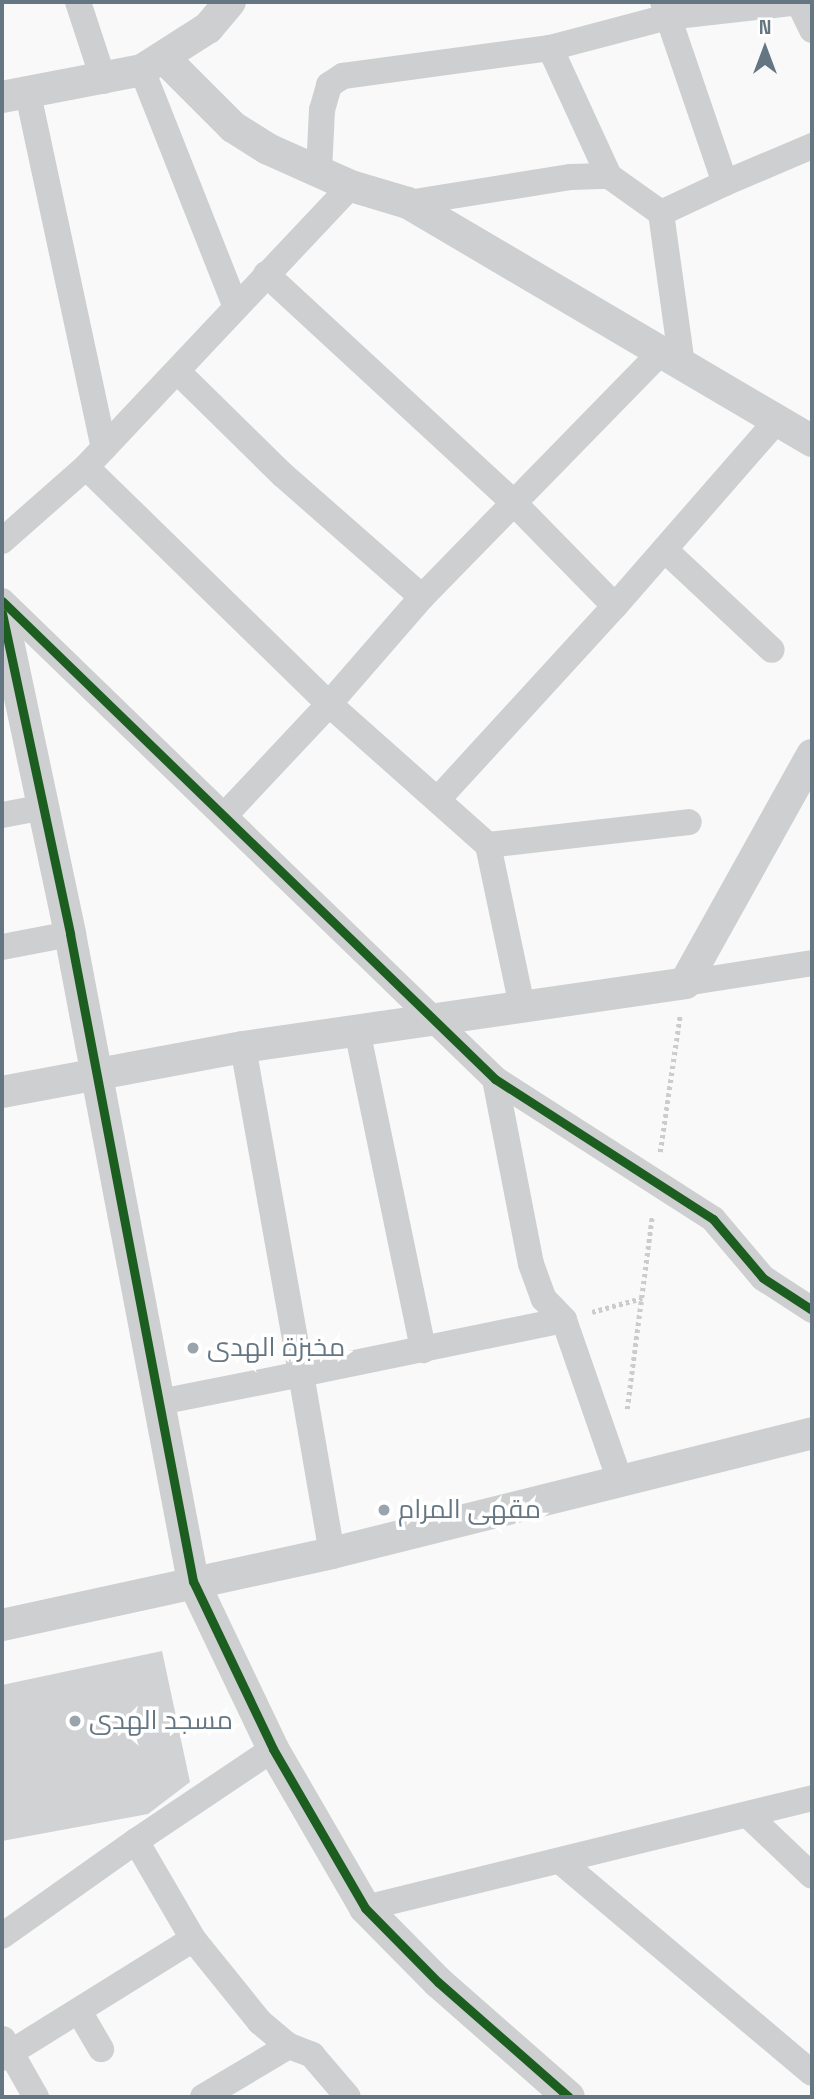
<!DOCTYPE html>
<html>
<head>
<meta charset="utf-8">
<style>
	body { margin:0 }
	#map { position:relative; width:814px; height:2099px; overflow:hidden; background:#f9f9f9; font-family:"Space Grotesk",Cairo,sans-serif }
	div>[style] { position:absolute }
	.building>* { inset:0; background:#d0d2d3 }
	.path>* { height:4.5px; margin-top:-2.25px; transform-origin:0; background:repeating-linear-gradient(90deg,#cbcccd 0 3.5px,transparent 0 7px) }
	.minor>* { height:26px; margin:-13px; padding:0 13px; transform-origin:13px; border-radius:13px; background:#cecfd0 }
	.tertiary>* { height:32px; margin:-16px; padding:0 16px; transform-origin:16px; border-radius:16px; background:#cecfd0 }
	.cycleway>* { height:9px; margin:-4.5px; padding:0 4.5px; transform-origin:4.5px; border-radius:4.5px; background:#1b5e20 }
	.dots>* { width:19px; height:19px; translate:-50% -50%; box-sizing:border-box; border:4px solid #fff; border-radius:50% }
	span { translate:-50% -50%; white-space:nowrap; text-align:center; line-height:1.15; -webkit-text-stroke:7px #fff; paint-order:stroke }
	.poi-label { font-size:26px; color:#657683 }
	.left { translate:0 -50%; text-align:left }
	.frame { position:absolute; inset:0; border:4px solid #657683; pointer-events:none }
	.north { position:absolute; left:730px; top:14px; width:70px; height:70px; -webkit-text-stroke:5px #fff; paint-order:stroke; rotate:0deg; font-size:19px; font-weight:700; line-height:28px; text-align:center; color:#657683 }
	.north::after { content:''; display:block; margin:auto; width:24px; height:32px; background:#657683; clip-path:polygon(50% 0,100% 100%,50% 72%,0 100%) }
</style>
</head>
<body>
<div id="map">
	<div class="building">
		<div style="clip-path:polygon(162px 1651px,190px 1782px,148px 1814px,2px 1841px,2px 1685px)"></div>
	</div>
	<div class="path">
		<div style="left:660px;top:1152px;width:138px;rotate:-81.7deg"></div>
		<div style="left:592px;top:1312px;width:52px;rotate:-15.6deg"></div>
		<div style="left:627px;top:1409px;width:195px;rotate:-82.6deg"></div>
	</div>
	<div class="minor">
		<div style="left:78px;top:2px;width:83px;rotate:71.8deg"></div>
		<div style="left:799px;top:3px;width:30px;rotate:64deg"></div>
		<div style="left:142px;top:70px;width:253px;rotate:68.4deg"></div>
		<div style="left:28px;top:94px;width:362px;rotate:77.9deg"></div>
		<div style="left:319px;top:171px;width:61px;rotate:-87.2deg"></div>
		<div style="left:322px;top:110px;width:26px;rotate:-74deg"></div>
		<div style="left:329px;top:85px;width:17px;rotate:-33deg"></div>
		<div style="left:343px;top:76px;width:209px;rotate:-7.7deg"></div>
		<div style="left:609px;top:176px;width:141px;rotate:-114.7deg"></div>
		<div style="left:550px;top:48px;width:121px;rotate:-14.8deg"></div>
		<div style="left:667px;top:17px;width:134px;rotate:-6.4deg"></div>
		<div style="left:725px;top:183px;width:95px;rotate:-23deg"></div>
		<div style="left:408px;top:203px;width:165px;rotate:-9.1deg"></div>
		<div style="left:571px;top:177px;width:38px;rotate:-2deg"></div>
		<div style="left:609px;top:176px;width:64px;rotate:35.4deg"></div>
		<div style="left:661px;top:213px;width:71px;rotate:-25.1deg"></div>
		<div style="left:725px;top:183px;width:191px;rotate:-108.9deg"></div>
		<div style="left:661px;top:213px;width:152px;rotate:82.1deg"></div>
		<div style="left:266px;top:274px;width:338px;rotate:42.7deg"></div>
		<div style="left:514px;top:503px;width:144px;rotate:45.6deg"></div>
		<div style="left:615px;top:606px;width:247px;rotate:-48.9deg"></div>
		<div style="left:177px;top:371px;width:148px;rotate:44.5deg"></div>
		<div style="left:283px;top:475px;width:185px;rotate:41.3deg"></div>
		<div style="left:422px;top:597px;width:344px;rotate:-45.7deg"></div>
		<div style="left:86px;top:467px;width:339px;rotate:44.3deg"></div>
		<div style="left:329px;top:704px;width:142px;rotate:-49deg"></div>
		<div style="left:2px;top:541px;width:112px;rotate:-41.4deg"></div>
		<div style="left:86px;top:467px;width:386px;rotate:-46.7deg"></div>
		<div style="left:665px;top:550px;width:146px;rotate:43.1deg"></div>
		<div style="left:2px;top:601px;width:687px;rotate:44.11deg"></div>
		<div style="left:495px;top:1079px;width:259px;rotate:32.7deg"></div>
		<div style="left:713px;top:1219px;width:77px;rotate:49.7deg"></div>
		<div style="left:763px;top:1278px;width:59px;rotate:33.1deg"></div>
		<div style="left:439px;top:798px;width:260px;rotate:-47.5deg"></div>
		<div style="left:2px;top:815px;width:43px;rotate:-10.8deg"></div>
		<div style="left:224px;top:816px;width:154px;rotate:-46.8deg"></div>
		<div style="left:329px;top:704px;width:213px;rotate:41.6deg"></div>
		<div style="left:488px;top:845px;width:165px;rotate:78.1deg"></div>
		<div style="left:488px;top:845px;width:202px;rotate:-6.5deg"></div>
		<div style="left:2px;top:947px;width:69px;rotate:-10.8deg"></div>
		<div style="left:685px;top:983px;width:129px;rotate:-8.9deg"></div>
		<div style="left:357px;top:1030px;width:327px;rotate:78.3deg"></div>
		<div style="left:243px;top:1047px;width:332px;rotate:79.9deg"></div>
		<div style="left:301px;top:1374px;width:268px;rotate:-11.6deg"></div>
		<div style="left:495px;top:1079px;width:188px;rotate:79deg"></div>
		<div style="left:531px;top:1264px;width:37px;rotate:70deg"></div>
		<div style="left:544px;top:1299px;width:29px;rotate:46deg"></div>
		<div style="left:564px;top:1320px;width:167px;rotate:70.8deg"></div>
		<div style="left:160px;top:1402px;width:144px;rotate:-11.2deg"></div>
		<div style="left:301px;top:1374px;width:182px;rotate:80.2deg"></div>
		<div style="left:273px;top:1749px;width:165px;rotate:146.1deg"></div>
		<div style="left:136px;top:1841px;width:113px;rotate:59.8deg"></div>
		<div style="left:193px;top:1939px;width:107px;rotate:51.1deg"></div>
		<div style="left:260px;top:2022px;width:38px;rotate:40deg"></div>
		<div style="left:289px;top:2046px;width:25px;rotate:21deg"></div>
		<div style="left:312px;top:2055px;width:55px;rotate:49.4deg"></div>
		<div style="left:748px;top:1815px;width:88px;rotate:43.6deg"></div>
		<div style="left:560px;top:1861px;width:329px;rotate:40.1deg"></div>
		<div style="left:365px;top:1908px;width:460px;rotate:-13.8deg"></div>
		<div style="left:2px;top:1936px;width:164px;rotate:-35.3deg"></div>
		<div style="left:80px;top:2013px;width:42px;rotate:59.7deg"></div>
		<div style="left:3px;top:2039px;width:67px;rotate:60.4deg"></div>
		<div style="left:2px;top:2058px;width:225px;rotate:-31.9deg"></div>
		<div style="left:203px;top:2097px;width:100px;rotate:-30.7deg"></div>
	</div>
	<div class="tertiary">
		<div style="left:164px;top:58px;width:98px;rotate:45deg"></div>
		<div style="left:233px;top:127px;width:41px;rotate:32.2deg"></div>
		<div style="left:268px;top:149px;width:91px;rotate:24deg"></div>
		<div style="left:351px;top:186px;width:59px;rotate:16.6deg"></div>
		<div style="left:408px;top:203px;width:469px;rotate:30.5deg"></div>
		<div style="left:2px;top:97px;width:143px;rotate:-10.9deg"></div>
		<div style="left:142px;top:70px;width:78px;rotate:-32.5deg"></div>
		<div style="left:208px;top:28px;width:34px;rotate:-50deg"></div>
		<div style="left:2px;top:613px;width:328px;rotate:78deg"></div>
		<div style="left:70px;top:934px;width:659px;rotate:79.24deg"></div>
		<div style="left:193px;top:1581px;width:186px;rotate:64.5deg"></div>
		<div style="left:273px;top:1749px;width:184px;rotate:59.9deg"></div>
		<div style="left:365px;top:1908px;width:104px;rotate:45.4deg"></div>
		<div style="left:438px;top:1982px;width:174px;rotate:41.3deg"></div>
		<div style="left:2px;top:1092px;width:245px;rotate:-10.6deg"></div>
		<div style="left:243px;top:1047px;width:447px;rotate:-8.2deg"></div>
		<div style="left:685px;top:983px;width:261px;rotate:-60.9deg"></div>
		<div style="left:2px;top:1625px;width:338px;rotate:-12.3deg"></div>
		<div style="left:332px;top:1553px;width:495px;rotate:-14deg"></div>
	</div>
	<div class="cycleway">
		<div style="left:2px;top:601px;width:687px;rotate:44.11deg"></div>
		<div style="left:495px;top:1079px;width:259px;rotate:32.7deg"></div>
		<div style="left:713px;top:1219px;width:77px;rotate:49.7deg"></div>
		<div style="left:763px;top:1278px;width:59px;rotate:33.1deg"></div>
		<div style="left:2px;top:613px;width:328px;rotate:78deg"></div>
		<div style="left:70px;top:934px;width:659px;rotate:79.24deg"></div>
		<div style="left:193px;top:1581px;width:186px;rotate:64.5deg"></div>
		<div style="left:273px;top:1749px;width:184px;rotate:59.9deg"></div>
		<div style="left:365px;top:1908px;width:104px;rotate:45.4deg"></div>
		<div style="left:438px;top:1982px;width:174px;rotate:41.3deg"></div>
	</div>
	<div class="dots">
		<div style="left:193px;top:1348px;background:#99a4ac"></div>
		<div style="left:384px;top:1510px;background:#99a4ac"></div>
		<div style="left:75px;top:1721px;background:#99a4ac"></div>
	</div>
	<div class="poi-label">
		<span class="left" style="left:207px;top:1348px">مخبزة الهدى</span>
		<span class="left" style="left:398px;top:1510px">مقهى المرام</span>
		<span class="left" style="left:89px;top:1721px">مسجد الهدى</span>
	</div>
	<div class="frame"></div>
	<div class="north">N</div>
</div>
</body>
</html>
